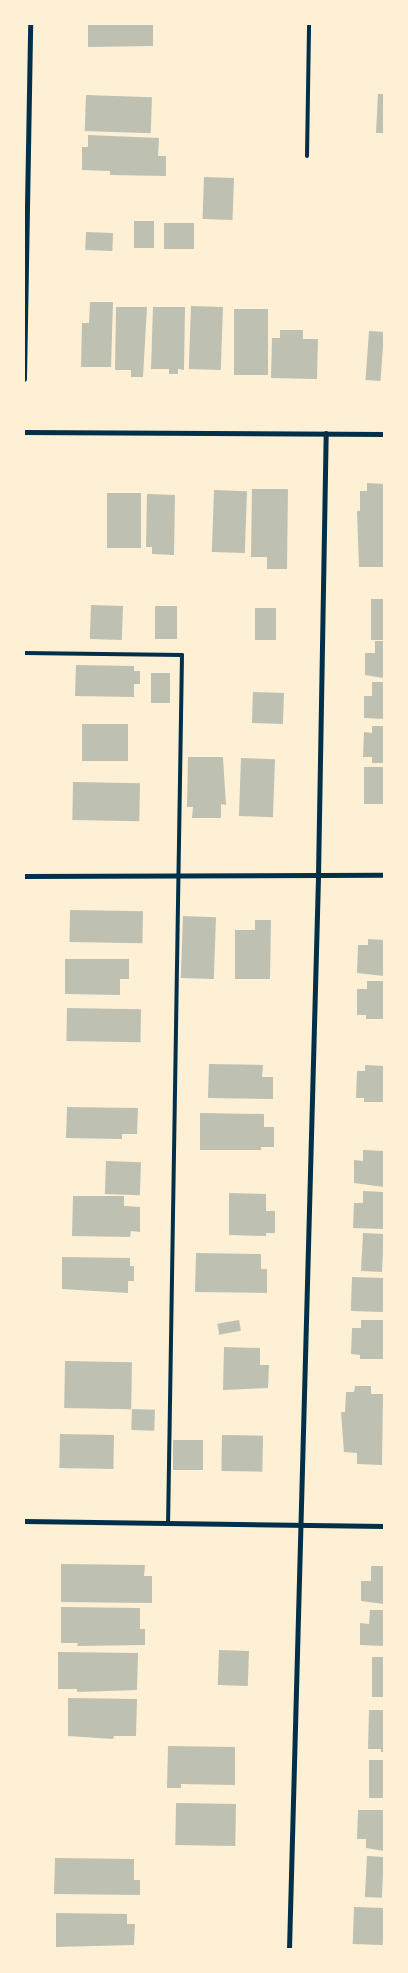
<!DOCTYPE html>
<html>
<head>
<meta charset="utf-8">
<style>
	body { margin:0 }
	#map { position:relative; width:408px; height:1973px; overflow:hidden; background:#fdf0d5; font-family:"Nunito Sans",sans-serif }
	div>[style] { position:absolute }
	.building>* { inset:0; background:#bec0b2; transform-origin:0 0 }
	.service>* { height:4px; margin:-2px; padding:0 2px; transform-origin:2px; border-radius:2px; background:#003049 }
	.minor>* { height:5px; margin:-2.5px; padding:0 2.5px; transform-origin:2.5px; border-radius:2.5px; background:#003049 }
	span { translate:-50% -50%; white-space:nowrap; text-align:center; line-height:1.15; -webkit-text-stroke:4px #fdf0d5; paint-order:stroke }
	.frame { position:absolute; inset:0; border:25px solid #fdf0d5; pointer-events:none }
</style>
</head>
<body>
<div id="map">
	<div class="building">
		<div style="clip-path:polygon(95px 24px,153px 24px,153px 46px,88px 47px,88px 25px)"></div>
		<div style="clip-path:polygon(378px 94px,384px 94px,384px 133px,376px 133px)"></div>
		<div style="left:86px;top:95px;width:66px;height:36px;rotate:2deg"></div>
		<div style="clip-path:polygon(88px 135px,159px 138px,158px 156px,166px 156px,166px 176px,110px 175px,110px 171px,82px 170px,82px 147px,88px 147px)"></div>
		<div style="left:204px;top:177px;width:30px;height:42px;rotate:2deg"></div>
		<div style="left:134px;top:221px;width:20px;height:27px"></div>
		<div style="left:164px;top:223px;width:30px;height:26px"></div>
		<div style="left:86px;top:232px;width:27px;height:18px;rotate:2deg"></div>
		<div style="clip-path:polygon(90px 302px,113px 302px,111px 367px,81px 367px,82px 323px,89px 323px)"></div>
		<div style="left:191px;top:306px;width:32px;height:63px;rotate:2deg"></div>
		<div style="clip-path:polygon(116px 307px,147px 307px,143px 377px,131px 377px,131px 370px,115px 370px)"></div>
		<div style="clip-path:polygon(153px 307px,185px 307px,184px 370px,178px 369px,178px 374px,169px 374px,169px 369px,151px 369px)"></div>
		<div style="left:234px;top:309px;width:34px;height:66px"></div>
		<div style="clip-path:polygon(280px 330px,303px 330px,303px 339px,318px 339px,317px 379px,271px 378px,272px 338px,280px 338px)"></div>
		<div style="left:369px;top:331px;width:15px;height:49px;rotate:4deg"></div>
		<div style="clip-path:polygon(367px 483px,384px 484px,384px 567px,359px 567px,357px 511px,360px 511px,360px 491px,367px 491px)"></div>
		<div style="clip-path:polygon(252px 489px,288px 489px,287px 569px,267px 569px,267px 557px,251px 557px)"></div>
		<div style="left:214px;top:490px;width:33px;height:62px;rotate:2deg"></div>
		<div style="left:107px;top:493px;width:34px;height:55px"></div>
		<div style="clip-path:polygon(147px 494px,175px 495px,174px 555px,152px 554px,152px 547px,146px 547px)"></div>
		<div style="left:371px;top:599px;width:13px;height:41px"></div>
		<div style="left:91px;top:605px;width:32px;height:34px;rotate:2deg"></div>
		<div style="left:155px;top:606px;width:22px;height:33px"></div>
		<div style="left:255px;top:608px;width:21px;height:32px"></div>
		<div style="clip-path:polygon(375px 641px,384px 641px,384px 678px,365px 675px,365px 653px,375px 653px)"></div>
		<div style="clip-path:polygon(76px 665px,134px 666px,134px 671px,140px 671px,140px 684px,134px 684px,134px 697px,75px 696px)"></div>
		<div style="left:151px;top:673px;width:19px;height:30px"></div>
		<div style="clip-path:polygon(372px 682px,384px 682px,384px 719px,364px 718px,364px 696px,372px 696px)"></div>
		<div style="left:253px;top:692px;width:31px;height:31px;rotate:2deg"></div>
		<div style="left:82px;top:724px;width:46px;height:37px"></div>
		<div style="clip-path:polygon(372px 726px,384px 726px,384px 763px,372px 763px,372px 757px,363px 757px,364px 732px,372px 733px)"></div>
		<div style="clip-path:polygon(188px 757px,223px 757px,226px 805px,221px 804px,221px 818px,192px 818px,193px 807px,187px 807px)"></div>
		<div style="left:241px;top:758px;width:34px;height:58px;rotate:2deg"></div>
		<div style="left:364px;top:767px;width:20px;height:37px"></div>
		<div style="left:73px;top:782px;width:67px;height:38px;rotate:1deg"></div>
		<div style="left:70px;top:910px;width:73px;height:32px;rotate:1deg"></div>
		<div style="left:183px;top:916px;width:33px;height:62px;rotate:2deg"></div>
		<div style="clip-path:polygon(255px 920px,271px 920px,270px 979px,235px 979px,235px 930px,255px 930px)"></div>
		<div style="clip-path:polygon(368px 939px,384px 940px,384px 976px,357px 973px,358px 945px,368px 945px)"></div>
		<div style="clip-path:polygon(65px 959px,129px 959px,129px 979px,120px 979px,120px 995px,65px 994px)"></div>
		<div style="clip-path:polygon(367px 981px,384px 981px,384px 1019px,366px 1019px,366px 1015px,357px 1015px,357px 989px,367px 989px)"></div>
		<div style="left:67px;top:1008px;width:74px;height:33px;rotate:1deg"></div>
		<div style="clip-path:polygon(209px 1064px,263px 1065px,262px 1077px,273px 1077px,273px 1099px,208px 1098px)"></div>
		<div style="clip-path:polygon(365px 1065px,384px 1066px,384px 1102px,364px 1102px,364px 1098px,356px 1098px,357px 1071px,365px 1071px)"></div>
		<div style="clip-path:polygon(67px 1107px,138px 1108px,137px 1134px,122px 1134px,122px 1139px,66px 1138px)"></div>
		<div style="clip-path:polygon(200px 1113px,264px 1114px,264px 1127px,274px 1127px,274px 1147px,261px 1147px,261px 1150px,200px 1150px)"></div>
		<div style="clip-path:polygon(363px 1150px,384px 1151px,384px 1187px,354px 1183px,354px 1160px,363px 1161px)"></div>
		<div style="left:106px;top:1161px;width:35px;height:33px;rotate:2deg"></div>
		<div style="clip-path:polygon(363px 1191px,384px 1192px,384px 1229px,353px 1228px,354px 1203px,363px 1203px)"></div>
		<div style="clip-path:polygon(229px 1193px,266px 1194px,266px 1211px,275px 1211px,275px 1233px,266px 1233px,266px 1236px,229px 1235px)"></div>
		<div style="clip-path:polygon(73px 1196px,124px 1196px,124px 1206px,140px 1207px,140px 1232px,131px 1231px,130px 1237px,72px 1236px)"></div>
		<div style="left:363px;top:1233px;width:21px;height:38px;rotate:3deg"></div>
		<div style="clip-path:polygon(196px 1253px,261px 1254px,261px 1269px,267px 1269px,267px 1293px,195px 1292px)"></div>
		<div style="clip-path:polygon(62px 1257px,130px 1258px,130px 1266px,134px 1266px,134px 1281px,128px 1281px,128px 1293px,62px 1289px)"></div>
		<div style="left:352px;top:1277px;width:32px;height:34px;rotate:2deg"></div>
		<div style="left:239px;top:1320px;width:11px;height:22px;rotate:80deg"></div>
		<div style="clip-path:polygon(361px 1320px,384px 1320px,384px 1359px,360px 1359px,360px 1355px,351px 1354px,352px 1328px,361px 1328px)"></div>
		<div style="clip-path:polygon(224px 1347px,260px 1348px,260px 1365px,269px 1365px,268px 1388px,223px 1390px)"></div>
		<div style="left:65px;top:1361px;width:67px;height:47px;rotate:1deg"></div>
		<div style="clip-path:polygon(355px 1386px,371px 1386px,371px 1394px,383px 1394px,382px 1465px,357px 1464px,357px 1453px,344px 1452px,341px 1412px,345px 1412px,346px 1392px,354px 1392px)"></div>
		<div style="left:132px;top:1409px;width:23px;height:21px;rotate:2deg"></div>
		<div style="left:60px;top:1434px;width:54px;height:34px;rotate:1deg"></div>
		<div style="left:222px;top:1435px;width:41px;height:36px;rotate:1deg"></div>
		<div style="left:173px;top:1440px;width:30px;height:30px"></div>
		<div style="clip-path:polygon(61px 1564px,145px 1565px,144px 1576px,152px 1576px,152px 1603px,61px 1602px)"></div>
		<div style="clip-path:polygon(371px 1566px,384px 1566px,384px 1604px,361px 1601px,361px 1581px,371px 1581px)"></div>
		<div style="clip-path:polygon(61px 1607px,140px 1608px,140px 1629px,145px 1629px,145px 1645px,77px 1646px,78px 1643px,61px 1643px)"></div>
		<div style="clip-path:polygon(370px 1610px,384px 1610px,384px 1646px,360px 1645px,360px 1623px,369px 1624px)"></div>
		<div style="left:219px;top:1650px;width:30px;height:35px;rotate:2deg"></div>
		<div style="clip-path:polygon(58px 1652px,138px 1653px,137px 1690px,77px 1692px,77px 1689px,58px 1689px)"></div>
		<div style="left:372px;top:1657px;width:12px;height:40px"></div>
		<div style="clip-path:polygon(68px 1698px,137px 1699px,136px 1736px,114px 1736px,113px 1739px,68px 1736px)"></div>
		<div style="clip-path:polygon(369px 1710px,384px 1710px,384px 1752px,381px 1752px,381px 1749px,368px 1749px)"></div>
		<div style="clip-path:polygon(168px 1746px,235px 1747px,235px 1785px,181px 1784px,181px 1788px,167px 1788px)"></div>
		<div style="left:369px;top:1760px;width:15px;height:38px"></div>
		<div style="left:176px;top:1803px;width:60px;height:42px;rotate:1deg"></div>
		<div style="clip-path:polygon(358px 1810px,384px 1810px,384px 1851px,366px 1848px,366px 1839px,357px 1839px)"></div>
		<div style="left:367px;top:1856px;width:17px;height:41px;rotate:3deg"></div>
		<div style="clip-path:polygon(55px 1858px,134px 1859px,134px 1880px,140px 1880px,140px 1895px,54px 1894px)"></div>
		<div style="left:354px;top:1907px;width:30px;height:37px;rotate:2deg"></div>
		<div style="clip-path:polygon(56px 1913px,127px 1914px,127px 1924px,135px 1924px,134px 1945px,56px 1947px)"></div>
	</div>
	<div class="service">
		<div style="left:307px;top:156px;width:132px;rotate:-89.1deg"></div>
		<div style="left:24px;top:653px;width:158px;rotate:0.7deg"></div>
		<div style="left:182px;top:655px;width:868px;rotate:90.92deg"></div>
	</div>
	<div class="minor">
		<div style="left:24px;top:379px;width:355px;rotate:-89deg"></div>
		<div style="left:24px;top:432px;width:360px;rotate:0.3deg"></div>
		<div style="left:24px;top:876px;width:360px;rotate:-0.2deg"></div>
		<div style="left:24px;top:1521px;width:360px;rotate:0.8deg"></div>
		<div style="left:289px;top:1949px;width:1074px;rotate:-88.45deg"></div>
		<div style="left:318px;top:875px;width:442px;rotate:-89deg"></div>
	</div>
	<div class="frame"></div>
</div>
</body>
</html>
